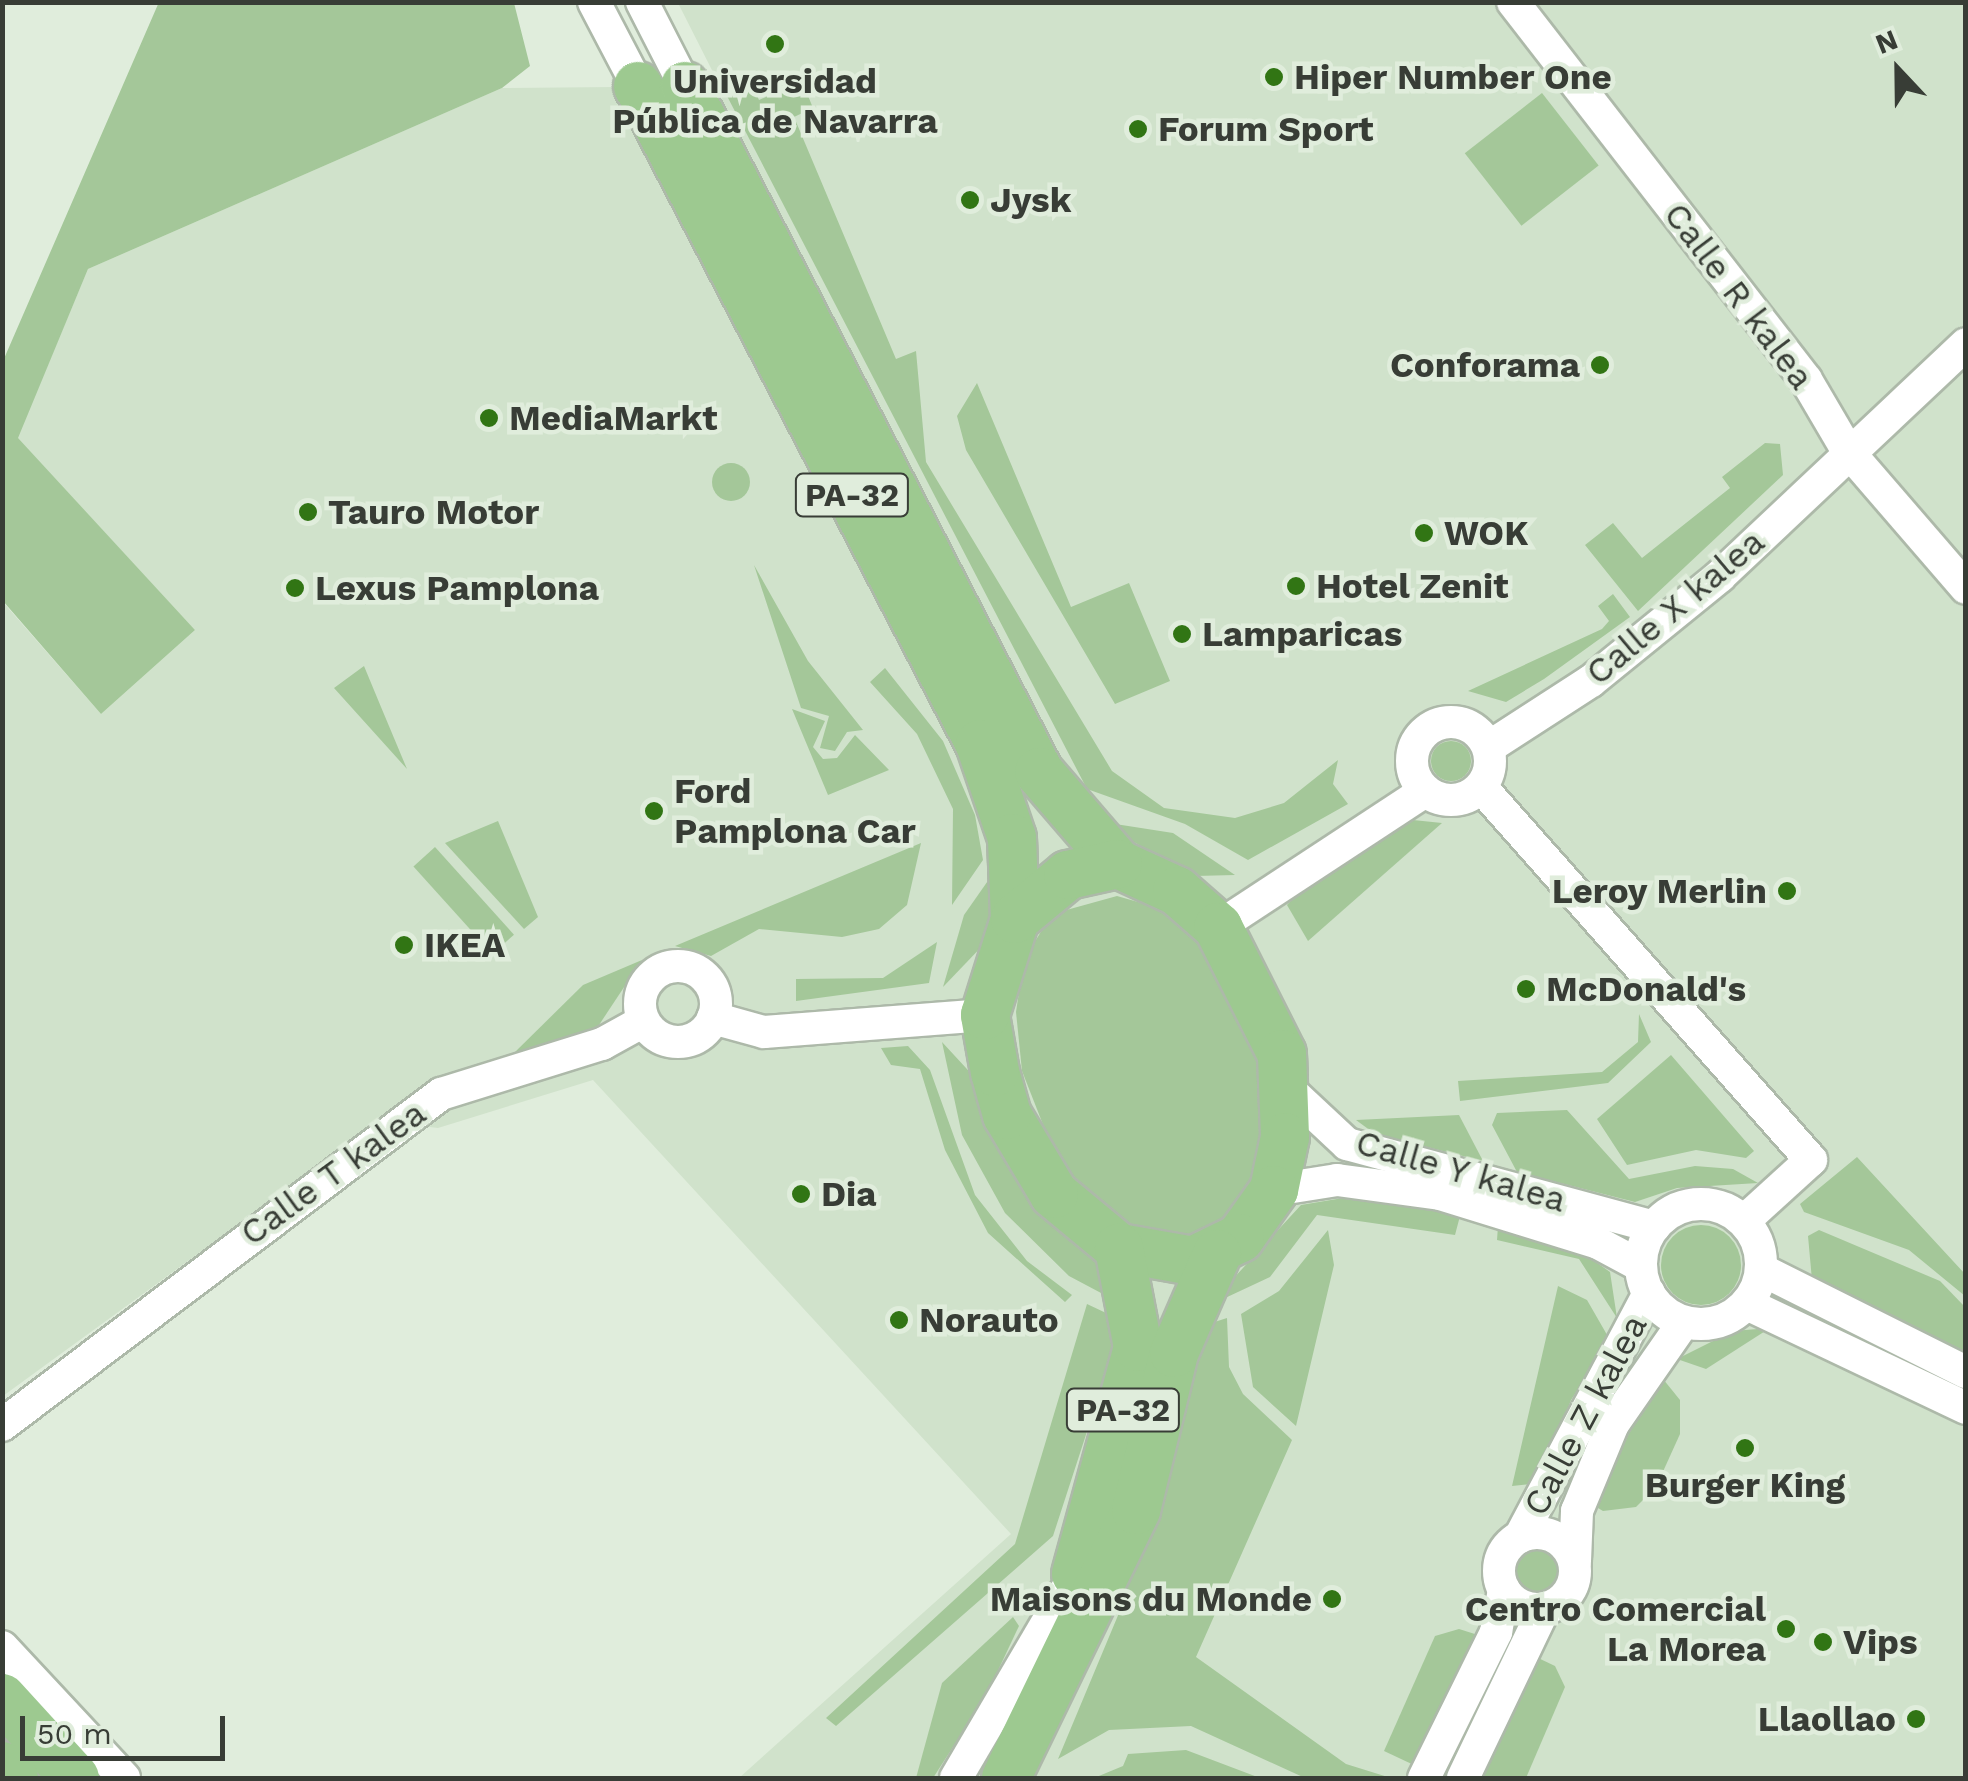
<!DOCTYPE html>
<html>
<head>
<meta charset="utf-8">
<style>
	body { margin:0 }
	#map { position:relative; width:1968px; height:1781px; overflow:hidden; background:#e0eddc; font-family:"Work Sans",sans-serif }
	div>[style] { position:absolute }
	.built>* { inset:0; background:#d0e2cb }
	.green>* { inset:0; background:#a4c799; transform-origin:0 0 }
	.round { border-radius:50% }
	.roads { filter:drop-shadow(2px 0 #adb9a9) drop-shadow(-2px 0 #adb9a9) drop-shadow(0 2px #adb9a9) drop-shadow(0 -2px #adb9a9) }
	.minor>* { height:32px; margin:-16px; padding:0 16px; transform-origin:16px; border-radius:16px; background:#fff }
	.minor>.ring { margin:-16px; padding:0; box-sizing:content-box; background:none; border:32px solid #fff; border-radius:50% }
	.highway>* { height:48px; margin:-24px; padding:0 24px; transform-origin:24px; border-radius:24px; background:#9dc990 }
	.dots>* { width:28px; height:28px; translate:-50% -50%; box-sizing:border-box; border:5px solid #e0eddc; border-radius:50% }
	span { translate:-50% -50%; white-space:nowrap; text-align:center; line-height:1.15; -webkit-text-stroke:9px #e0eddc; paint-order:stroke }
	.shield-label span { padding:2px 8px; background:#e0eddc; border:2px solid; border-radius:8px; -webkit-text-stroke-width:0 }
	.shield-label { font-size:32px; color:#383d36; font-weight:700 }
	.poi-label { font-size:35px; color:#383d36; font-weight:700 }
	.left { translate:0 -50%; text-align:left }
	.right { translate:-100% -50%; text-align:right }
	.street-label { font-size:35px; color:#383d36 }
	.frame { position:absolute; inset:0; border:5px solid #383d36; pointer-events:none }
	.north { position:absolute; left:1848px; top:20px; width:100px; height:100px; -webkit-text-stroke:8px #e0eddc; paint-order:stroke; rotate:338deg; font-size:28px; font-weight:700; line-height:40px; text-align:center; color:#383d36 }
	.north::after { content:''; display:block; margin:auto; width:35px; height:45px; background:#383d36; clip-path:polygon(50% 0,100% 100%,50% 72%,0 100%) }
	.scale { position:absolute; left:20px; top:1716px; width:205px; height:45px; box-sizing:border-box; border:5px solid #383d36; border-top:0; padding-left:12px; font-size:30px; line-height:35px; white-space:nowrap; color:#383d36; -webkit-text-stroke:8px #e0eddc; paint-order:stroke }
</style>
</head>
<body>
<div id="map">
	<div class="built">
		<div style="clip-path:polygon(678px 3px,1965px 3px,1965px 1778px,739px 1778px,1011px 1534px,593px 1080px,438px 1128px,380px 1121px,3px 1396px,2px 601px,101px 714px,195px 630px,17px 438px,88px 269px,502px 88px,720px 86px)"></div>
	</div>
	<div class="green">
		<div style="clip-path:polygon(159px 2px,514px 3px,530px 66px,502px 88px,88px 269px,18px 438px,195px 630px,101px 714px,3px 601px,3px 361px)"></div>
		<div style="clip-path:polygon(802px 81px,813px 108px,794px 117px,896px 359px,916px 351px,926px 462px,1112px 771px,1164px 808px,1235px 818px,1284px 803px,1338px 760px,1333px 784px,1348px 804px,1248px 860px,1185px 824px,1087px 789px,727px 96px,752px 85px,759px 100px)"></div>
		<div style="left:1542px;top:93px;width:92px;height:98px;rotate:52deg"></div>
		<div style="clip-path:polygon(977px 383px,1071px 607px,1129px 583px,1170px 681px,1115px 704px,966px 450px,957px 416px)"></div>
		<div style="clip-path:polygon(1765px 443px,1780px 444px,1783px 475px,1638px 611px,1585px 545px,1613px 523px,1642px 558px,1730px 488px,1722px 477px)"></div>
		<div class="round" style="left:712px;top:463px;width:38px;height:38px"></div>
		<div style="clip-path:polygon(754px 565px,808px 661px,863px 730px,847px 732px,835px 751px,820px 748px,829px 716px,801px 708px)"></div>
		<div style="clip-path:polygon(1613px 594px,1630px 617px,1544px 679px,1506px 702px,1468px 691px,1602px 629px,1609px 621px,1598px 606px)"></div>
		<div style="clip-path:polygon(364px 666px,381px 707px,407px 769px,334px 688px)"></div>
		<div style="clip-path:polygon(885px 668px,943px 741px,975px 815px,983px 860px,952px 905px,953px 809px,917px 734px,870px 682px)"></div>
		<div style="clip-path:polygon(792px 709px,825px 721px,813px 747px,823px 759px,837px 758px,855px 735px,889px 770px,828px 795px)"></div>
		<div class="round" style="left:1431px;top:741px;width:40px;height:40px"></div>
		<div style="clip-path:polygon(1413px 820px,1442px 823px,1308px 941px,1287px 905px,1301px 889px)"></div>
		<div style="clip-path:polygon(498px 821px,538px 917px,524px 929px,445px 843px)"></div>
		<div style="clip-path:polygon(1096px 821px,1173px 833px,1235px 875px,1195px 876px)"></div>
		<div style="clip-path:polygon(921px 843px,907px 905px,879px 929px,842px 937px,759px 929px,711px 956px,675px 946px)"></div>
		<div style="left:435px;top:847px;width:118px;height:29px;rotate:48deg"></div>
		<div style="clip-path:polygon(999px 865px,987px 941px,943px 987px,964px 915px)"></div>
		<div style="clip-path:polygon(1117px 896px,1159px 908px,1199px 940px,1260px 1053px,1269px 1114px,1250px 1193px,1217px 1226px,1188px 1240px,1133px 1233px,1062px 1173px,1022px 1071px,1016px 1012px,1024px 959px,1052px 914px)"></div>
		<div style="clip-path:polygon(937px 942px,929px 983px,796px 1001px,796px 979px,883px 978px)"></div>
		<div style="clip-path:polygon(642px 960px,597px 1028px,512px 1055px,583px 985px)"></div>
		<div style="clip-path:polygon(1639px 1014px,1651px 1042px,1608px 1083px,1460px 1101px,1458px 1081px,1602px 1072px,1638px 1042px)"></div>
		<div style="clip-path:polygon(942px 1042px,978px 1081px,1013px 1171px,1099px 1263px,1118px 1302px,1069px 1276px,1005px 1213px,962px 1135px)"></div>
		<div style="clip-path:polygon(908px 1046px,930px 1070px,975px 1195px,1027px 1261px,1072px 1295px,1065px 1302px,988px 1233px,945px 1150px,920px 1069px,891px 1065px,881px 1048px)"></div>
		<div style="clip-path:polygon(1671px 1055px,1754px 1151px,1746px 1158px,1696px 1150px,1627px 1165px,1597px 1119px)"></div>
		<div style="clip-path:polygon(1567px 1110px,1629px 1179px,1695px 1166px,1733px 1169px,1758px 1183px,1677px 1188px,1635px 1202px,1517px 1172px,1492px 1125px,1497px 1113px)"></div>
		<div style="clip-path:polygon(1459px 1115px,1483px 1161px,1375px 1134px,1356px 1120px)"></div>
		<div style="clip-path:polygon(1857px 1157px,1965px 1274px,1965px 1296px,1909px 1250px,1804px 1212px,1800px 1204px)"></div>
		<div style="clip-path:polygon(1367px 1194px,1460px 1216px,1455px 1235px,1317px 1215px,1270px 1277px,1208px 1306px,1301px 1205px)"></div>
		<div class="round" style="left:1661px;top:1225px;width:80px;height:80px"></div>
		<div style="clip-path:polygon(1498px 1226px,1586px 1255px,1610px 1272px,1617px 1318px,1579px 1259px,1497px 1240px)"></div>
		<div style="clip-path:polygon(1328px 1230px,1334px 1265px,1296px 1426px,1253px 1387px,1241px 1314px,1279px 1291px)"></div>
		<div style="clip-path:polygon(1819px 1230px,1940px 1281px,1965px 1307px,1965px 1357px,1812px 1280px,1808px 1236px)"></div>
		<div style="clip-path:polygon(1558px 1286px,1587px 1300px,1610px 1340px,1571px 1400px,1539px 1483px,1512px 1486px)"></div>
		<div style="clip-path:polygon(1087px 1304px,1123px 1321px,1053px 1536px,836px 1726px,826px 1718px,1015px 1544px)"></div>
		<div style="clip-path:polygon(1227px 1318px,1229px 1367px,1243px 1394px,1292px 1440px,1196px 1657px,1346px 1764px,1391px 1778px,1305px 1778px,1191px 1726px,1109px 1730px,1058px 1759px,1119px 1613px,1202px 1326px)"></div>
		<div style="clip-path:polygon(1770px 1328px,1706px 1369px,1677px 1359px,1733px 1331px)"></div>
		<div style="clip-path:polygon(1659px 1374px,1680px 1400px,1680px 1434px,1656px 1487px,1636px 1507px,1603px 1511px,1593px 1505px)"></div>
		<div class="round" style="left:1513px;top:1548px;width:48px;height:48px"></div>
		<div style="clip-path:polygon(1013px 1617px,1019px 1626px,986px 1696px,933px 1778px,916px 1778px,942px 1683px)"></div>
		<div style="clip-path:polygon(1459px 1629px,1478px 1635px,1416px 1766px,1384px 1751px,1435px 1636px)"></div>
		<div style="clip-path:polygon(1534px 1656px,1555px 1666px,1565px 1687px,1526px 1778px,1474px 1778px)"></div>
		<div style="clip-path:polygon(1186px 1750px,1260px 1778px,1094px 1778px,1123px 1766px,1128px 1754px)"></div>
	</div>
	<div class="roads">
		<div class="minor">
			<div style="left:594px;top:2px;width:95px;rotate:62.4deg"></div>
			<div style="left:642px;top:2px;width:94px;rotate:62.9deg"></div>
			<div style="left:1513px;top:2px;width:478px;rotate:52.2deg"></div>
			<div style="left:1806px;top:380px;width:81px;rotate:59.6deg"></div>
			<div style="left:1847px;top:450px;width:182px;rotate:49.2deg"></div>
			<div class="ring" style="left:1412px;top:722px;width:46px;height:46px"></div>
			<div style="left:1489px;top:747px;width:121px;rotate:-32.9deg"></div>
			<div style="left:1591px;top:681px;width:166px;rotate:-39.1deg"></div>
			<div style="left:1720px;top:576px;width:338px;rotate:-43.3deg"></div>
			<div style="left:1481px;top:787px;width:498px;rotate:48.5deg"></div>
			<div style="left:1811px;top:1160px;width:91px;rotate:137.7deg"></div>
			<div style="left:1218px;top:927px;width:248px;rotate:-33.3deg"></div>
			<div class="ring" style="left:640px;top:966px;width:44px;height:44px"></div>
			<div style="left:713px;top:1018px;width:53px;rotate:15.4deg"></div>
			<div style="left:764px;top:1032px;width:222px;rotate:-4.4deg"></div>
			<div style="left:1285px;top:1086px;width:85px;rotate:43.1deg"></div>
			<div style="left:1347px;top:1144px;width:318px;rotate:15.1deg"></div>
			<div style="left:1274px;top:1190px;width:64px;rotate:-9deg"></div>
			<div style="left:1337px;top:1180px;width:104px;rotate:7.7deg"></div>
			<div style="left:1440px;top:1194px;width:165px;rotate:17.2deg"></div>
			<div style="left:1598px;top:1243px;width:47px;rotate:28.2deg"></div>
			<div class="ring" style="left:1641px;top:1204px;width:88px;height:88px"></div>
			<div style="left:1762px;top:1270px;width:228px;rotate:26.6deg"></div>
			<div style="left:1747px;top:1304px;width:242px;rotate:25.4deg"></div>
			<div style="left:2px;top:1425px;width:550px;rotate:-37.02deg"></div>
			<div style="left:441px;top:1094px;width:169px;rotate:-17.3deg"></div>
			<div style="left:602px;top:1044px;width:46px;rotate:-28.8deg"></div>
			<div class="ring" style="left:1499px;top:1533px;width:44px;height:44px"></div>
			<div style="left:1520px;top:1537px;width:276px;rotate:-62.1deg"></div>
			<div style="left:1575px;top:1561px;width:50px;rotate:-87.7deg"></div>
			<div style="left:1577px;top:1511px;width:94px;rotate:-67.5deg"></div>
			<div style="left:1613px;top:1424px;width:124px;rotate:-55.2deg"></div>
			<div style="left:2px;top:1647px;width:179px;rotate:47deg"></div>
			<div style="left:956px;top:1778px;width:241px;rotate:-59.6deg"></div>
			<div style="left:1424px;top:1778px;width:163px;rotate:-63.7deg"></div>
			<div style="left:1496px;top:1632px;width:43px;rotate:-79.2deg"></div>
			<div style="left:1463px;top:1778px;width:187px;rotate:-64.4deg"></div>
		</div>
		<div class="highway">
			<div style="left:638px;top:86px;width:742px;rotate:62.54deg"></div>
			<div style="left:980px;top:744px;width:99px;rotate:71.2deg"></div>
			<div style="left:1012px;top:838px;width:81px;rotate:87.9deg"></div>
			<div style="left:685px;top:86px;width:772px;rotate:62.7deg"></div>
			<div style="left:1039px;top:772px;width:121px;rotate:49.3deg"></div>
			<div style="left:1118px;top:864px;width:65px;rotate:24.6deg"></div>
			<div style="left:1177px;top:891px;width:55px;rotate:41.3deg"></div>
			<div style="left:1218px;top:927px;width:142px;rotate:63.3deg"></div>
			<div style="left:1282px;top:1054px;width:83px;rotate:87.9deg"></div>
			<div style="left:1285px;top:1137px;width:54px;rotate:101.7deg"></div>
			<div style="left:1274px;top:1190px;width:59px;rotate:125.3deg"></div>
			<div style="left:1240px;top:1238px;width:52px;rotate:153.9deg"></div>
			<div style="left:1193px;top:1261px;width:75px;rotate:-170deg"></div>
			<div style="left:1119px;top:1248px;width:85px;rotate:-140.3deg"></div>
			<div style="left:1054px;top:1194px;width:92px;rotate:-120.7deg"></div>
			<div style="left:1007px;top:1115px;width:45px;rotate:-105.6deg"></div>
			<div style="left:995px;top:1072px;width:58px;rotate:-100deg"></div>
			<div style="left:985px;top:1015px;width:101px;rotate:-72.6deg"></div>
			<div style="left:1015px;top:919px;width:69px;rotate:-39.7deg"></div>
			<div style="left:1068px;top:875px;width:51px;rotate:-12.4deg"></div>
			<div style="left:1076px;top:1574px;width:235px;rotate:-74.7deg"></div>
			<div style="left:1138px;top:1347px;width:101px;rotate:-100.9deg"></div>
			<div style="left:2px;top:1698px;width:108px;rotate:47.6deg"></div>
			<div style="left:2px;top:1766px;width:17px;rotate:45deg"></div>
			<div style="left:1006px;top:1778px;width:298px;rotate:-64.1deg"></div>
			<div style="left:1136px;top:1510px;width:162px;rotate:-76.4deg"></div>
			<div style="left:1174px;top:1353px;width:108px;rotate:-66.5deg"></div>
		</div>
	</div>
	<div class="dots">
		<div style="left:775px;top:44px;background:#317514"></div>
		<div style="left:1274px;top:77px;background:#317514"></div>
		<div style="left:1138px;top:129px;background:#317514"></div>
		<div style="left:970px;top:200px;background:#317514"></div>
		<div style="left:1600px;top:365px;background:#317514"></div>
		<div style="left:489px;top:418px;background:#317514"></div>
		<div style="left:308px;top:512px;background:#317514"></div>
		<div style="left:1424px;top:533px;background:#317514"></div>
		<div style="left:1296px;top:586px;background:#317514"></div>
		<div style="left:295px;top:588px;background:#317514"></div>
		<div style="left:1182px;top:634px;background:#317514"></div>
		<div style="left:654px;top:811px;background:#317514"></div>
		<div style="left:1787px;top:891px;background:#317514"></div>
		<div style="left:404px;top:945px;background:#317514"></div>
		<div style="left:1526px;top:989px;background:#317514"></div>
		<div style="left:801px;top:1194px;background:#317514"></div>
		<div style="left:899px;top:1320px;background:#317514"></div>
		<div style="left:1745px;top:1448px;background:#317514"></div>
		<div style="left:1332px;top:1599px;background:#317514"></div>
		<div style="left:1786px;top:1629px;background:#317514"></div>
		<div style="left:1823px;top:1642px;background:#317514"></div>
		<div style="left:1916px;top:1719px;background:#317514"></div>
	</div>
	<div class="shield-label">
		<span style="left:852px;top:495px">PA-32</span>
		<span style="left:1123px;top:1410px">PA-32</span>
	</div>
	<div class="poi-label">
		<span class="left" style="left:1294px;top:77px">Hiper Number One</span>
		<span style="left:775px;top:101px">Universidad<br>Pública de Navarra</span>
		<span class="left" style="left:1158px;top:129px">Forum Sport</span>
		<span class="left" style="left:990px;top:200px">Jysk</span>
		<span class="right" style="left:1580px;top:365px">Conforama</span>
		<span class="left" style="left:509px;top:418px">MediaMarkt</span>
		<span class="left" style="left:328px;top:512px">Tauro Motor</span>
		<span class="left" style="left:1444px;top:533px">WOK</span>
		<span class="left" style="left:1316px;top:586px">Hotel Zenit</span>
		<span class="left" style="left:315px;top:588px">Lexus Pamplona</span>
		<span class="left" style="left:1202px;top:634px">Lamparicas</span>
		<span class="left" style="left:674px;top:811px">Ford<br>Pamplona Car</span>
		<span class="right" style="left:1767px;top:891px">Leroy Merlin</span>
		<span class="left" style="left:424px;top:945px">IKEA</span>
		<span class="left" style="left:1546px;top:989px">McDonald's</span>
		<span class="left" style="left:821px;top:1194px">Dia</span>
		<span class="left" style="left:919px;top:1320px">Norauto</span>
		<span style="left:1745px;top:1485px">Burger King</span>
		<span class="right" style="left:1312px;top:1599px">Maisons du Monde</span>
		<span class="right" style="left:1766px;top:1629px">Centro Comercial<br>La Morea</span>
		<span class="left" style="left:1843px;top:1642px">Vips</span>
		<span class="right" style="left:1896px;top:1719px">Llaollao</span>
	</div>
	<div class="street-label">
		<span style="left:1739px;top:296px;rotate:53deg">Calle R kalea</span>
		<span style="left:1675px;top:607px;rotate:-40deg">Calle X kalea</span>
		<span style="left:1461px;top:1171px;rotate:16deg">Calle Y kalea</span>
		<span style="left:333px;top:1173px;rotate:-36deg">Calle T kalea</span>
		<span style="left:1585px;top:1415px;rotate:-62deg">Calle Z kalea</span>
	</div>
	<div class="frame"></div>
	<div class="north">N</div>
	<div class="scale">50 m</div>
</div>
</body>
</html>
